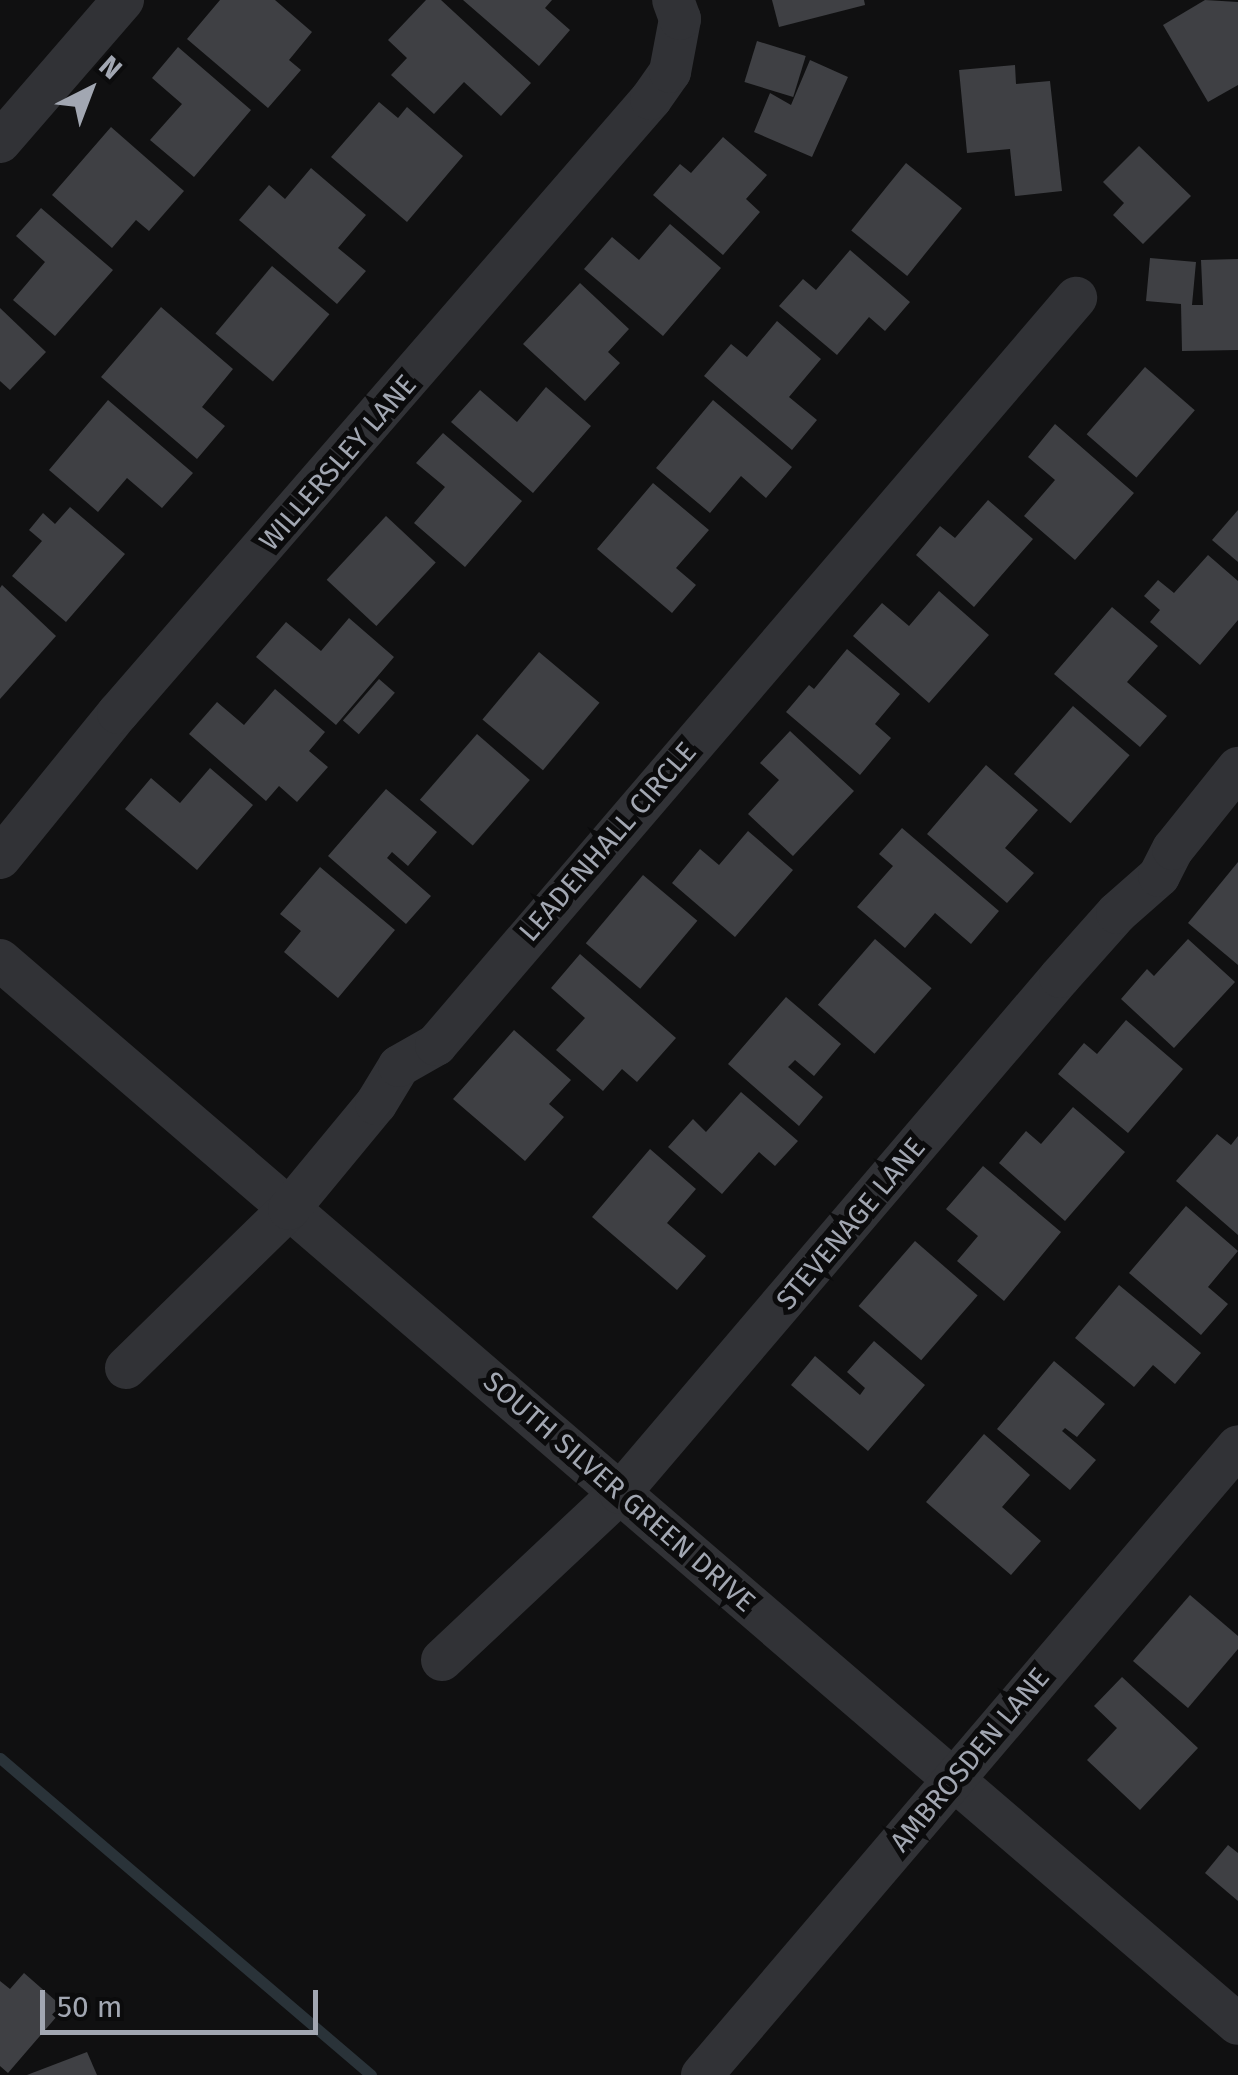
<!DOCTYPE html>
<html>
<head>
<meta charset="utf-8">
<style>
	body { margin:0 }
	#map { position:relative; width:1238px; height:2075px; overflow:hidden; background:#101011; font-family:"Fira Sans",sans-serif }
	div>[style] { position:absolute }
	.stream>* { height:11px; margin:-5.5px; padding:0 5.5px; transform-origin:5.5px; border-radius:5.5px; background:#2a3339 }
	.building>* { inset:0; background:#3f4044; transform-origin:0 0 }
	.minor>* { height:42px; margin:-21px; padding:0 21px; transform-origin:21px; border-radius:21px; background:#313236 }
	span { translate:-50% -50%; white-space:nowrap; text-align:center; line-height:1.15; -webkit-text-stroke:10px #0b0b0c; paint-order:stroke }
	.street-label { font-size:28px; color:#a2a7b2 }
	.north { position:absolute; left:40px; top:40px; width:100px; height:100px; -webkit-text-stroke:8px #0b0b0c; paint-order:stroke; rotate:42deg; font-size:28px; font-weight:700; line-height:40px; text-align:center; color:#a2a7b2 }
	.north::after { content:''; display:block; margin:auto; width:35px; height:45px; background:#a2a7b2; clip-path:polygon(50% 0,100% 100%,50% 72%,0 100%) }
	.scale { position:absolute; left:40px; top:1990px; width:278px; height:45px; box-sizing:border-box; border:5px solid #a2a7b2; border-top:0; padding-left:12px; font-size:30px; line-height:35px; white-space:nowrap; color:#a2a7b2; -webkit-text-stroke:8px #0b0b0c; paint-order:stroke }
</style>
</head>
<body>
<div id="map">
	<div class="stream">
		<div style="left:0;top:1758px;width:488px;rotate:40.5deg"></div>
	</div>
	<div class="building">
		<div style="clip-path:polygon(220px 0,275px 0,312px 32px,289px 60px,301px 70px,268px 108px,187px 39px)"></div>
		<div style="clip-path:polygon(426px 0,441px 0,531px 83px,501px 116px,464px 82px,434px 114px,391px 75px,407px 58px,388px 40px)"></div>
		<div style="clip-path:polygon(463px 0,552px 0,545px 8px,570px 30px,539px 66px)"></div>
		<div style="clip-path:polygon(772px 0,864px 0,865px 5px,779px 27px)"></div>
		<div style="clip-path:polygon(1205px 0,1238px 2px,1238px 85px,1208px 102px,1163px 25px)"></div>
		<div style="left:757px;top:41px;width:51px;height:43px;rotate:17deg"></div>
		<div style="clip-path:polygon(178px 47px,251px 110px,194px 177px,150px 140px,182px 104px,152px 78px)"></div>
		<div style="clip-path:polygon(810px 60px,848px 77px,812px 157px,754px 132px,770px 93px,791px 105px)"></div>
		<div style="clip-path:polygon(1015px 65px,1016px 84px,1050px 81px,1062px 191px,1015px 196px,1010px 149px,967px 153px,959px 70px)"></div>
		<div style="clip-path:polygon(379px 102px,398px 118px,407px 107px,463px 156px,407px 222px,331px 157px)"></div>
		<div style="clip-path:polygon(111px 127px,184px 191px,149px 231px,136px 220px,112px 248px,52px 195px)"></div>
		<div style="clip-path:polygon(723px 137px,767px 175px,746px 199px,760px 212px,723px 255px,653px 195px,680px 164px,691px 173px)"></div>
		<div style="clip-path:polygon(1139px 146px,1191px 196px,1143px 244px,1113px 215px,1124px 203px,1103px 182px)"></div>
		<div style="left:906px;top:163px;width:72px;height:87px;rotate:39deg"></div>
		<div style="clip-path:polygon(311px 168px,366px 215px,338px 248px,366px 271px,337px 304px,239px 220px,269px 185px,285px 199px)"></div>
		<div style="clip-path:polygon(41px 208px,113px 270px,55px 336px,13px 300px,45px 262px,16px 236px)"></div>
		<div style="clip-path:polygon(670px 224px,721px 268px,663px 336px,584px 269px,612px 237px,639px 260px)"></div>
		<div style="clip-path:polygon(850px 250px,910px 302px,885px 331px,869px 317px,837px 355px,779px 306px,803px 279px,816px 290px)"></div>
		<div style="clip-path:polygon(1150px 258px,1196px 262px,1192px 305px,1203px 305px,1201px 260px,1238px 259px,1238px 350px,1182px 351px,1181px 304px,1146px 301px)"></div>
		<div style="left:272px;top:266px;width:75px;height:88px;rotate:40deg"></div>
		<div style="clip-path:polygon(580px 283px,629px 329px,608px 352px,620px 363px,585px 401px,523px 344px)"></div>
		<div style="clip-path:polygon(161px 307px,233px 369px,202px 407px,225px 426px,197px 459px,101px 377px)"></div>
		<div style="clip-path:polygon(0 308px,46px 352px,10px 390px,0 381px)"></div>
		<div style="clip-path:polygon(777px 321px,821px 359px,789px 397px,817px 420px,792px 450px,704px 376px,731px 344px,747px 357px)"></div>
		<div style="left:1145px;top:367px;width:66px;height:89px;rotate:41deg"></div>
		<div style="clip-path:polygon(546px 387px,591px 426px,533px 493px,451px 422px,480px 390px,517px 422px)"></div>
		<div style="clip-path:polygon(108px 400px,193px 473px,162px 508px,127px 478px,98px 512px,49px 470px)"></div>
		<div style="clip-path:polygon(713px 400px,792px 467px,766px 498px,741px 476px,710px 513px,656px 468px)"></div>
		<div style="clip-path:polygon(1055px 424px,1134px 493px,1075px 560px,1024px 516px,1055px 480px,1028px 457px)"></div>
		<div style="clip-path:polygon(443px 433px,522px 501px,465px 567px,414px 523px,445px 487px,416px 463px)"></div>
		<div style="clip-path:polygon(653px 483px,709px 530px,676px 568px,696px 585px,672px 613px,597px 549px)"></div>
		<div style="clip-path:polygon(988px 500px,1033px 539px,974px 607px,916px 555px,940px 526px,955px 538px)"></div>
		<div style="clip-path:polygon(70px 507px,125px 554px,66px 622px,12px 576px,42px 541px,29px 530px,43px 513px,55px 524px)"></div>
		<div style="clip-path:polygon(1238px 510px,1238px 562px,1212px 540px)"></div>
		<div style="left:386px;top:516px;width:68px;height:87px;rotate:43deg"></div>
		<div style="clip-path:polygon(1208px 555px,1238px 581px,1238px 620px,1200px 665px,1150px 622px,1160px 610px,1144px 596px,1158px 580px,1174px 593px)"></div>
		<div style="clip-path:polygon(2px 585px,56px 636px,0 699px,0 588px)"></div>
		<div style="clip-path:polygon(939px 591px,989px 635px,929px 703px,853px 636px,882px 603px,909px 626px)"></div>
		<div style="clip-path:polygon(1112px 607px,1158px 646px,1127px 682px,1167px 716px,1140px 747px,1054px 674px)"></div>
		<div style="clip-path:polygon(349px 618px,394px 657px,336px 725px,256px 657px,286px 622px,321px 651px)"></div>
		<div style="clip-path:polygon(847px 649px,900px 694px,875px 724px,891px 738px,860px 775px,786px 712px,809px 685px,814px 689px)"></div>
		<div style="left:539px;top:652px;width:79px;height:88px;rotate:40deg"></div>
		<div style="left:379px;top:679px;width:21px;height:55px;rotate:41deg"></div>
		<div style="clip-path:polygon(275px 689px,325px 732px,309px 751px,328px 767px,297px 802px,279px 786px,266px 801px,189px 734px,217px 702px,244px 725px)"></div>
		<div style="left:1073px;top:706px;width:75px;height:90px;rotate:41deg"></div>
		<div style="clip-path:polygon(790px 731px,854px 791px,793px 856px,748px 814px,779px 780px,760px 763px)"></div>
		<div style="left:477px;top:734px;width:70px;height:87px;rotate:41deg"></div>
		<div style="clip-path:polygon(986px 765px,1038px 810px,1005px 848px,1034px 873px,1007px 903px,927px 834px)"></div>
		<div style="clip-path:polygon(210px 768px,253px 805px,197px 870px,125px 809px,151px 778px,180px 803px)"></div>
		<div style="clip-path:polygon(386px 789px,437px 832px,408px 866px,392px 852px,387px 858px,431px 896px,406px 924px,328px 856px)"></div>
		<div style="clip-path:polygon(902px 828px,999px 911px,971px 944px,935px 913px,905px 948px,857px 907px,893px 866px,879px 854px)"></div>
		<div style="clip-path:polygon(748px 831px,793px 870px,735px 937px,672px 883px,700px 849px,719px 865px)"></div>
		<div style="clip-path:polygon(1238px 862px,1238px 965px,1188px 923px)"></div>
		<div style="clip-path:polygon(320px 867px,395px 930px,338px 998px,284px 952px,301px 931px,280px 914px)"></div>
		<div style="left:643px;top:875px;width:71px;height:89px;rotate:40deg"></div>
		<div style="left:875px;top:939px;width:75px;height:87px;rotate:41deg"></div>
		<div style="clip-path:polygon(1188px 939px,1235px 982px,1174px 1048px,1121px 999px,1147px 969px,1154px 976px)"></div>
		<div style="clip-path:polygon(580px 954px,676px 1038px,637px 1082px,622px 1069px,603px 1091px,556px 1050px,585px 1018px,551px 988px)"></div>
		<div style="clip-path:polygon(786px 997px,841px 1044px,814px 1076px,795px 1060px,788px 1067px,823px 1097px,799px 1126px,728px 1064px)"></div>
		<div style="clip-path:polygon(1126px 1020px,1183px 1069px,1128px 1133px,1058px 1074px,1084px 1043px,1097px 1054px)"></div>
		<div style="clip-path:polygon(514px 1030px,571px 1080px,549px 1104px,564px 1117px,525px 1161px,453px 1099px)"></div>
		<div style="clip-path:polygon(741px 1092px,798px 1141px,775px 1166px,759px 1152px,722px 1194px,668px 1147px,693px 1119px,706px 1132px)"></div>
		<div style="clip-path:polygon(1073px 1107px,1125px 1152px,1065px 1221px,999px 1163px,1026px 1131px,1041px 1144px)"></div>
		<div style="clip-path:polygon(1217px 1134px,1231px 1145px,1238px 1136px,1238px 1235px,1176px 1181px)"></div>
		<div style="clip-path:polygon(650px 1149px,696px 1189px,667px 1223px,706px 1256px,677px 1290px,592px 1217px)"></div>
		<div style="clip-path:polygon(983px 1166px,1061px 1232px,1004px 1301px,957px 1261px,978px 1236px,946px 1209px)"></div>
		<div style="clip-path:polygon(1186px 1206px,1238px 1251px,1208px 1287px,1228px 1304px,1201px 1335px,1129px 1273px)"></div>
		<div style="left:915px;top:1241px;width:83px;height:86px;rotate:41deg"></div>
		<div style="clip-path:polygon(1119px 1285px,1201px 1353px,1175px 1384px,1153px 1365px,1134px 1387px,1075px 1338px)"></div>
		<div style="clip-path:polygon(874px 1341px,925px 1385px,868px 1451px,791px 1385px,815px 1356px,860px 1395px,865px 1388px,847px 1372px)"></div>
		<div style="clip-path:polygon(1054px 1361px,1105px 1404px,1077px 1437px,1065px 1428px,1062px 1431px,1096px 1460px,1070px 1490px,997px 1429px)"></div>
		<div style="clip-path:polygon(984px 1434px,1030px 1475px,1002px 1507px,1041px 1541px,1011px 1575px,926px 1502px)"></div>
		<div style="clip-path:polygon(1190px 1595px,1238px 1636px,1238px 1649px,1188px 1708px,1133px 1661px)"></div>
		<div style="clip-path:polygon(1122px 1677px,1198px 1748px,1140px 1810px,1087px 1760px,1117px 1728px,1094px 1706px)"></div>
		<div style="clip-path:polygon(1228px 1845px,1238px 1853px,1238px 1901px,1205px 1873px)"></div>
		<div style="clip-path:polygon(24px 1973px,64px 2008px,8px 2073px,0 2066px,0 1981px,10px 1989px)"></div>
		<div style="clip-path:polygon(87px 2052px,97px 2075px,27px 2075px)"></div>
	</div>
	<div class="minor">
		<div style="left:0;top:142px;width:188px;rotate:-49.1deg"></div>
		<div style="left:0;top:858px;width:187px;rotate:-50.9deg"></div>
		<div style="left:118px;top:713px;width:813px;rotate:-49.04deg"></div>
		<div style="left:651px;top:99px;width:33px;rotate:-55deg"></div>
		<div style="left:670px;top:72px;width:54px;rotate:-79.3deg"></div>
		<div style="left:680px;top:19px;width:20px;rotate:-110deg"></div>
		<div style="left:0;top:960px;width:1632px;rotate:40.68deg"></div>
		<div style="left:126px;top:1368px;width:228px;rotate:-44.3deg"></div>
		<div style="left:289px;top:1209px;width:136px;rotate:-50.4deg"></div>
		<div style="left:376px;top:1104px;width:44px;rotate:-58.8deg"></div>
		<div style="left:399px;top:1066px;width:43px;rotate:-29.6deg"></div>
		<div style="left:436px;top:1045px;width:984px;rotate:-49.41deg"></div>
		<div style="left:442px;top:1660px;width:244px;rotate:-43.2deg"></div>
		<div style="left:620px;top:1493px;width:678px;rotate:-49.55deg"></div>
		<div style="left:1060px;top:977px;width:86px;rotate:-48.3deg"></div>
		<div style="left:1117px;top:913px;width:56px;rotate:-41.4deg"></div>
		<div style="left:1159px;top:876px;width:30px;rotate:-63deg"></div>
		<div style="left:1173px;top:849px;width:104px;rotate:-51.3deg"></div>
		<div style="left:702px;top:2075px;width:826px;rotate:-49.56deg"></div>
	</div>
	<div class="street-label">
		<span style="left:338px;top:463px;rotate:-49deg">WILLERSLEY LANE</span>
		<span style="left:608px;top:842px;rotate:-49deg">LEADENHALL CIRCLE</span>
		<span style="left:851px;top:1224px;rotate:-50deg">STEVENAGE LANE</span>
		<span style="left:619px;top:1492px;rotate:41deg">SOUTH SILVER GREEN DRIVE</span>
		<span style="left:970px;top:1760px;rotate:-50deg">AMBROSDEN LANE</span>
	</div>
	<div class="north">N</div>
	<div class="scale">50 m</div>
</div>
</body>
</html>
